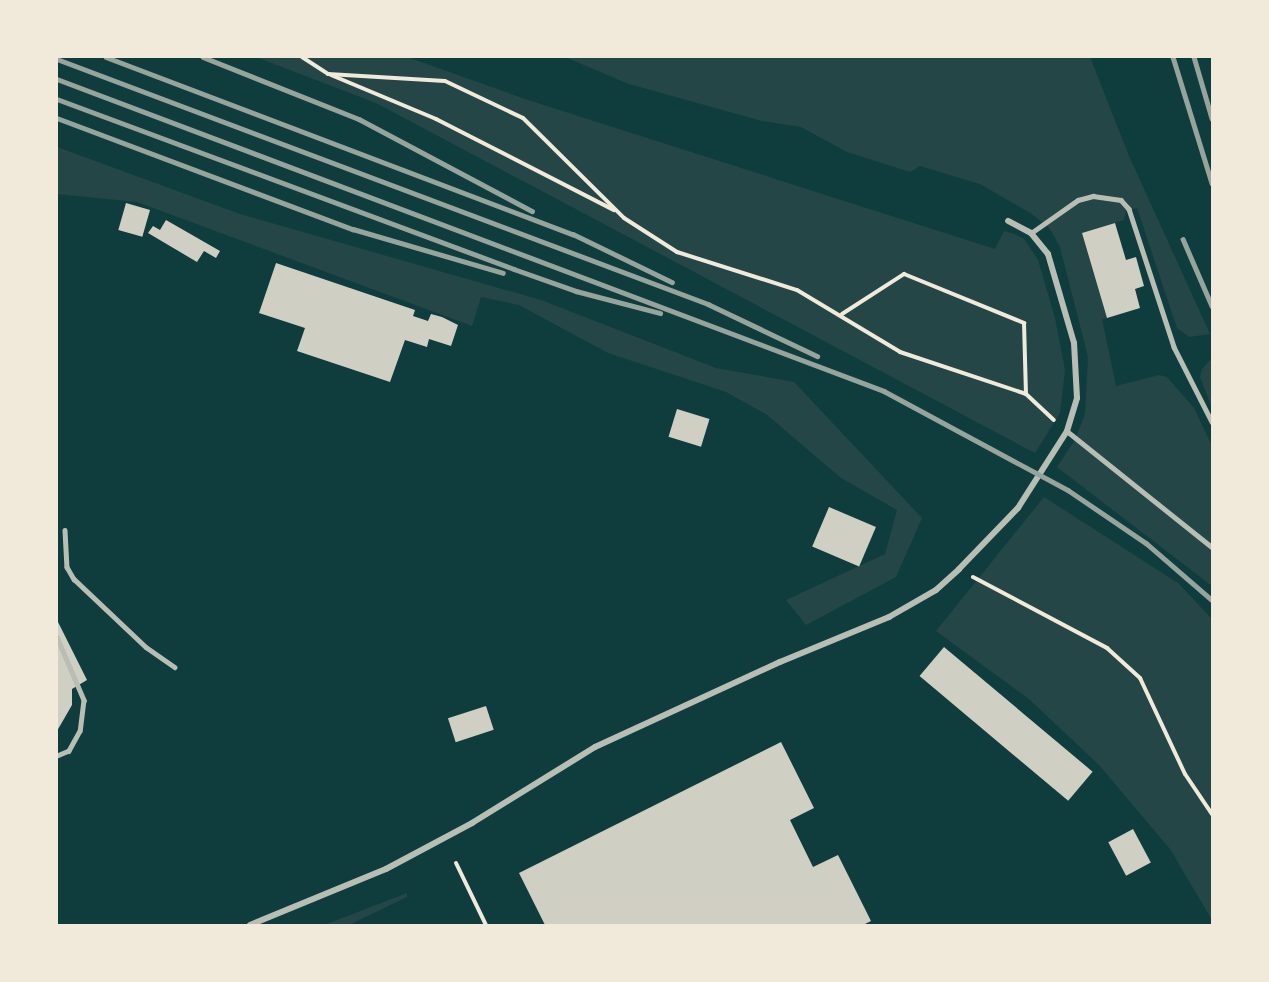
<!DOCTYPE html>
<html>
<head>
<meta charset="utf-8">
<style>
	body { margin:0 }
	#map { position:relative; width:1269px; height:982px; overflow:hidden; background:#0f3d3e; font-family:"Alegreya Sans",sans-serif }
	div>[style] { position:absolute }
	.green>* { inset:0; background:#244646 }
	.building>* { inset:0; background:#cfcfc3; transform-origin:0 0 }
	.path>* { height:4px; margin:-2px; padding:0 2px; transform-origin:2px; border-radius:2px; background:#f1e9da }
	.service>* { height:4.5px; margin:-2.25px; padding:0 2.25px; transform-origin:2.25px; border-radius:2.25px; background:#b8beb3 }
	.minor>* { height:6px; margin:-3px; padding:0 3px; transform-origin:3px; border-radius:3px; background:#b8beb3 }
	.rail>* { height:4.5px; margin:-2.25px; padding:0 2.25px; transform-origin:2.25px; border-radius:2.25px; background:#97a49c }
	span { translate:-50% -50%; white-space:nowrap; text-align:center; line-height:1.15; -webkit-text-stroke:4.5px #f1e9da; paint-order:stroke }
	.frame { position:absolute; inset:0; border:58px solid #f1e9da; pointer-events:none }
</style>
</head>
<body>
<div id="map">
	<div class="green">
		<div style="clip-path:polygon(256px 57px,407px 57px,528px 100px,995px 249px,1004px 231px,1014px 234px,1024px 239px,1038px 260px,1055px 318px,1065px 370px,1060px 413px,1035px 453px,376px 103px)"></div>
		<div style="clip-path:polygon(565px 57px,1090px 57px,1129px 156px,1210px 334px,1189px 337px,1177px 328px,1137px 208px,1126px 211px,1124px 220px,1082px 233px,1107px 318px,1102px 319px,1116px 386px,1159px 375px,1167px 377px,1194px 408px,1212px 446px,1212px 586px,1057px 467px,1075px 440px,1085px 414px,1088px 357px,1060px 247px,1050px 229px,1032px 214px,980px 184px,920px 166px,910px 172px,847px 152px,801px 127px,762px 121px,629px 84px)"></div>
		<div style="clip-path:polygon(57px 147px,240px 214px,541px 300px,716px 368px,794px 382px,922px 518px,896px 577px,806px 625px,786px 600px,885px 554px,897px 510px,841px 478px,766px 414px,726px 392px,608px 353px,519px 305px,481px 297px,472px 326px,137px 202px,57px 194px)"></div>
		<div style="clip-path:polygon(1212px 358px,1212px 408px,1200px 377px,1202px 369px)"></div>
		<div style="clip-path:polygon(1044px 497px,1178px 583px,1212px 619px,1212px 920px,1170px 849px,1099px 765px,1029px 699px,936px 631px)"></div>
		<div style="clip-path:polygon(407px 893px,407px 897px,349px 925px,324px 925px)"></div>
	</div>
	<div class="building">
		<div style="left:126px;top:203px;width:25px;height:28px;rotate:16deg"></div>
		<div style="clip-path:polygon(166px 220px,220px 251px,216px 258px,204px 251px,197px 262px,148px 233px,153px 226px,160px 230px)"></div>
		<div style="clip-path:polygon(1115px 223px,1126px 260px,1136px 257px,1144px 286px,1135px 289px,1140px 308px,1107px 318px,1082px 233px)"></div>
		<div style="clip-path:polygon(276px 263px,415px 310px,413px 316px,428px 321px,431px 314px,442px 317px,458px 325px,451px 346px,429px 339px,427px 347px,405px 340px,390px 382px,297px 351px,305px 328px,259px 313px)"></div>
		<div style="left:677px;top:409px;width:34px;height:29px;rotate:17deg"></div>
		<div style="left:829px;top:507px;width:51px;height:43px;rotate:23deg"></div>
		<div style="clip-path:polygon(57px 620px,87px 680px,72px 689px,72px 705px,57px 731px)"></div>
		<div style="left:944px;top:647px;width:194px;height:38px;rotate:40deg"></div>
		<div style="left:486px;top:706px;width:25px;height:40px;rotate:72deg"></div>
		<div style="clip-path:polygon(781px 742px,814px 808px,790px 820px,813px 867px,838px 855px,871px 921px,863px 925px,545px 925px,519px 873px)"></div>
		<div style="left:1133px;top:829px;width:38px;height:28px;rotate:62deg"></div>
	</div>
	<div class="path">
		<div style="left:302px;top:57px;width:31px;rotate:33deg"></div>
		<div style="left:328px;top:74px;width:117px;rotate:3.4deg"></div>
		<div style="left:445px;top:81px;width:86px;rotate:25.4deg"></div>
		<div style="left:523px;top:118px;width:142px;rotate:44.7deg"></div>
		<div style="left:624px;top:218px;width:63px;rotate:32.7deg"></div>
		<div style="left:677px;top:252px;width:126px;rotate:17.6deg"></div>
		<div style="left:797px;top:290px;width:120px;rotate:31deg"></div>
		<div style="left:900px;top:352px;width:133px;rotate:18.4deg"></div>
		<div style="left:1026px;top:394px;width:38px;rotate:43deg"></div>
		<div style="left:331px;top:75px;width:114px;rotate:22.7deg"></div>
		<div style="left:436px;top:119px;width:200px;rotate:27.1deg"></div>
		<div style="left:842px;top:314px;width:74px;rotate:-32.8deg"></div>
		<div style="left:904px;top:274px;width:130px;rotate:22.2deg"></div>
		<div style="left:1024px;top:323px;width:71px;rotate:88.4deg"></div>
		<div style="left:973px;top:577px;width:152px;rotate:27.9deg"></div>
		<div style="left:1107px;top:648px;width:45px;rotate:42.3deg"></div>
		<div style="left:1140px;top:678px;width:106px;rotate:64.9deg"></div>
		<div style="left:1185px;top:774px;width:48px;rotate:56deg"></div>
		<div style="left:456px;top:863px;width:69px;rotate:64.2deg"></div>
	</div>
	<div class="service">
		<div style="left:1031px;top:233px;width:57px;rotate:-35.1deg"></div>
		<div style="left:1078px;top:200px;width:16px;rotate:-15deg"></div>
		<div style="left:1093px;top:196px;width:28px;rotate:8deg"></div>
		<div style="left:1121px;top:200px;width:12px;rotate:48deg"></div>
		<div style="left:1129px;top:209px;width:145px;rotate:71.9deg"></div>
		<div style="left:1174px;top:347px;width:84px;rotate:63.1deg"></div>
		<div style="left:1067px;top:431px;width:186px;rotate:38.7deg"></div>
		<div style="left:65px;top:530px;width:37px;rotate:87deg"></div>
		<div style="left:67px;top:567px;width:14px;rotate:60deg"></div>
		<div style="left:74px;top:579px;width:99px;rotate:43.4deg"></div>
		<div style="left:146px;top:647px;width:35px;rotate:35deg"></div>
		<div style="left:57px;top:637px;width:69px;rotate:66.8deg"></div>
		<div style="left:84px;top:700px;width:31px;rotate:97deg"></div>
		<div style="left:80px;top:731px;width:23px;rotate:119deg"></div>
		<div style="left:69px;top:751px;width:13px;rotate:157deg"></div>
	</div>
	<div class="minor">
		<div style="left:250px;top:925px;width:147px;rotate:-22.4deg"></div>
		<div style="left:386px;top:869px;width:98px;rotate:-28.1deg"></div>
		<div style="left:472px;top:823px;width:145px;rotate:-31.7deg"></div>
		<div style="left:595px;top:747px;width:204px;rotate:-24.7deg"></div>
		<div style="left:780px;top:662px;width:118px;rotate:-22.4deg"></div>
		<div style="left:889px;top:617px;width:54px;rotate:-29.9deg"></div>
		<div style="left:936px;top:590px;width:31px;rotate:-42deg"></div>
		<div style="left:959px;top:569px;width:85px;rotate:-46deg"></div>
		<div style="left:1018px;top:508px;width:91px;rotate:-57.5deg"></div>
		<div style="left:1067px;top:431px;width:34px;rotate:-73deg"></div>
		<div style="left:1077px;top:398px;width:55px;rotate:-93.1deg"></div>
		<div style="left:1074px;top:343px;width:93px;rotate:-106.3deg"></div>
		<div style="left:1048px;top:254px;width:27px;rotate:-129deg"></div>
		<div style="left:1031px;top:233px;width:26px;rotate:-152deg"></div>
	</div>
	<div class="rail">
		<div style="left:106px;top:57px;width:499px;rotate:20.8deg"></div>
		<div style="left:573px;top:234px;width:110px;rotate:25.9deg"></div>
		<div style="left:203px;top:57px;width:168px;rotate:21.7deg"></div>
		<div style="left:359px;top:119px;width:196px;rotate:28deg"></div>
		<div style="left:1173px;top:57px;width:132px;rotate:72.8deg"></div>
		<div style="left:1194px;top:57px;width:64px;rotate:73.6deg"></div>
		<div style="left:57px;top:59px;width:696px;rotate:20.62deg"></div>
		<div style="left:708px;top:304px;width:121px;rotate:25.5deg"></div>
		<div style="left:57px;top:79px;width:884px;rotate:20.67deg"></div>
		<div style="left:884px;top:391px;width:209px;rotate:28.3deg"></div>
		<div style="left:1068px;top:490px;width:94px;rotate:34.2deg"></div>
		<div style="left:1146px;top:543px;width:87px;rotate:40.8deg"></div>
		<div style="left:57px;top:99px;width:488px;rotate:20.4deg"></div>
		<div style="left:514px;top:269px;width:66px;rotate:19.5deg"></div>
		<div style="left:576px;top:291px;width:87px;rotate:14.7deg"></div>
		<div style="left:57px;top:118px;width:316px;rotate:20.6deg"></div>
		<div style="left:353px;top:229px;width:156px;rotate:16.3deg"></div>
		<div style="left:1183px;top:239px;width:73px;rotate:66.6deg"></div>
	</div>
	<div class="frame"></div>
</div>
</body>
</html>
